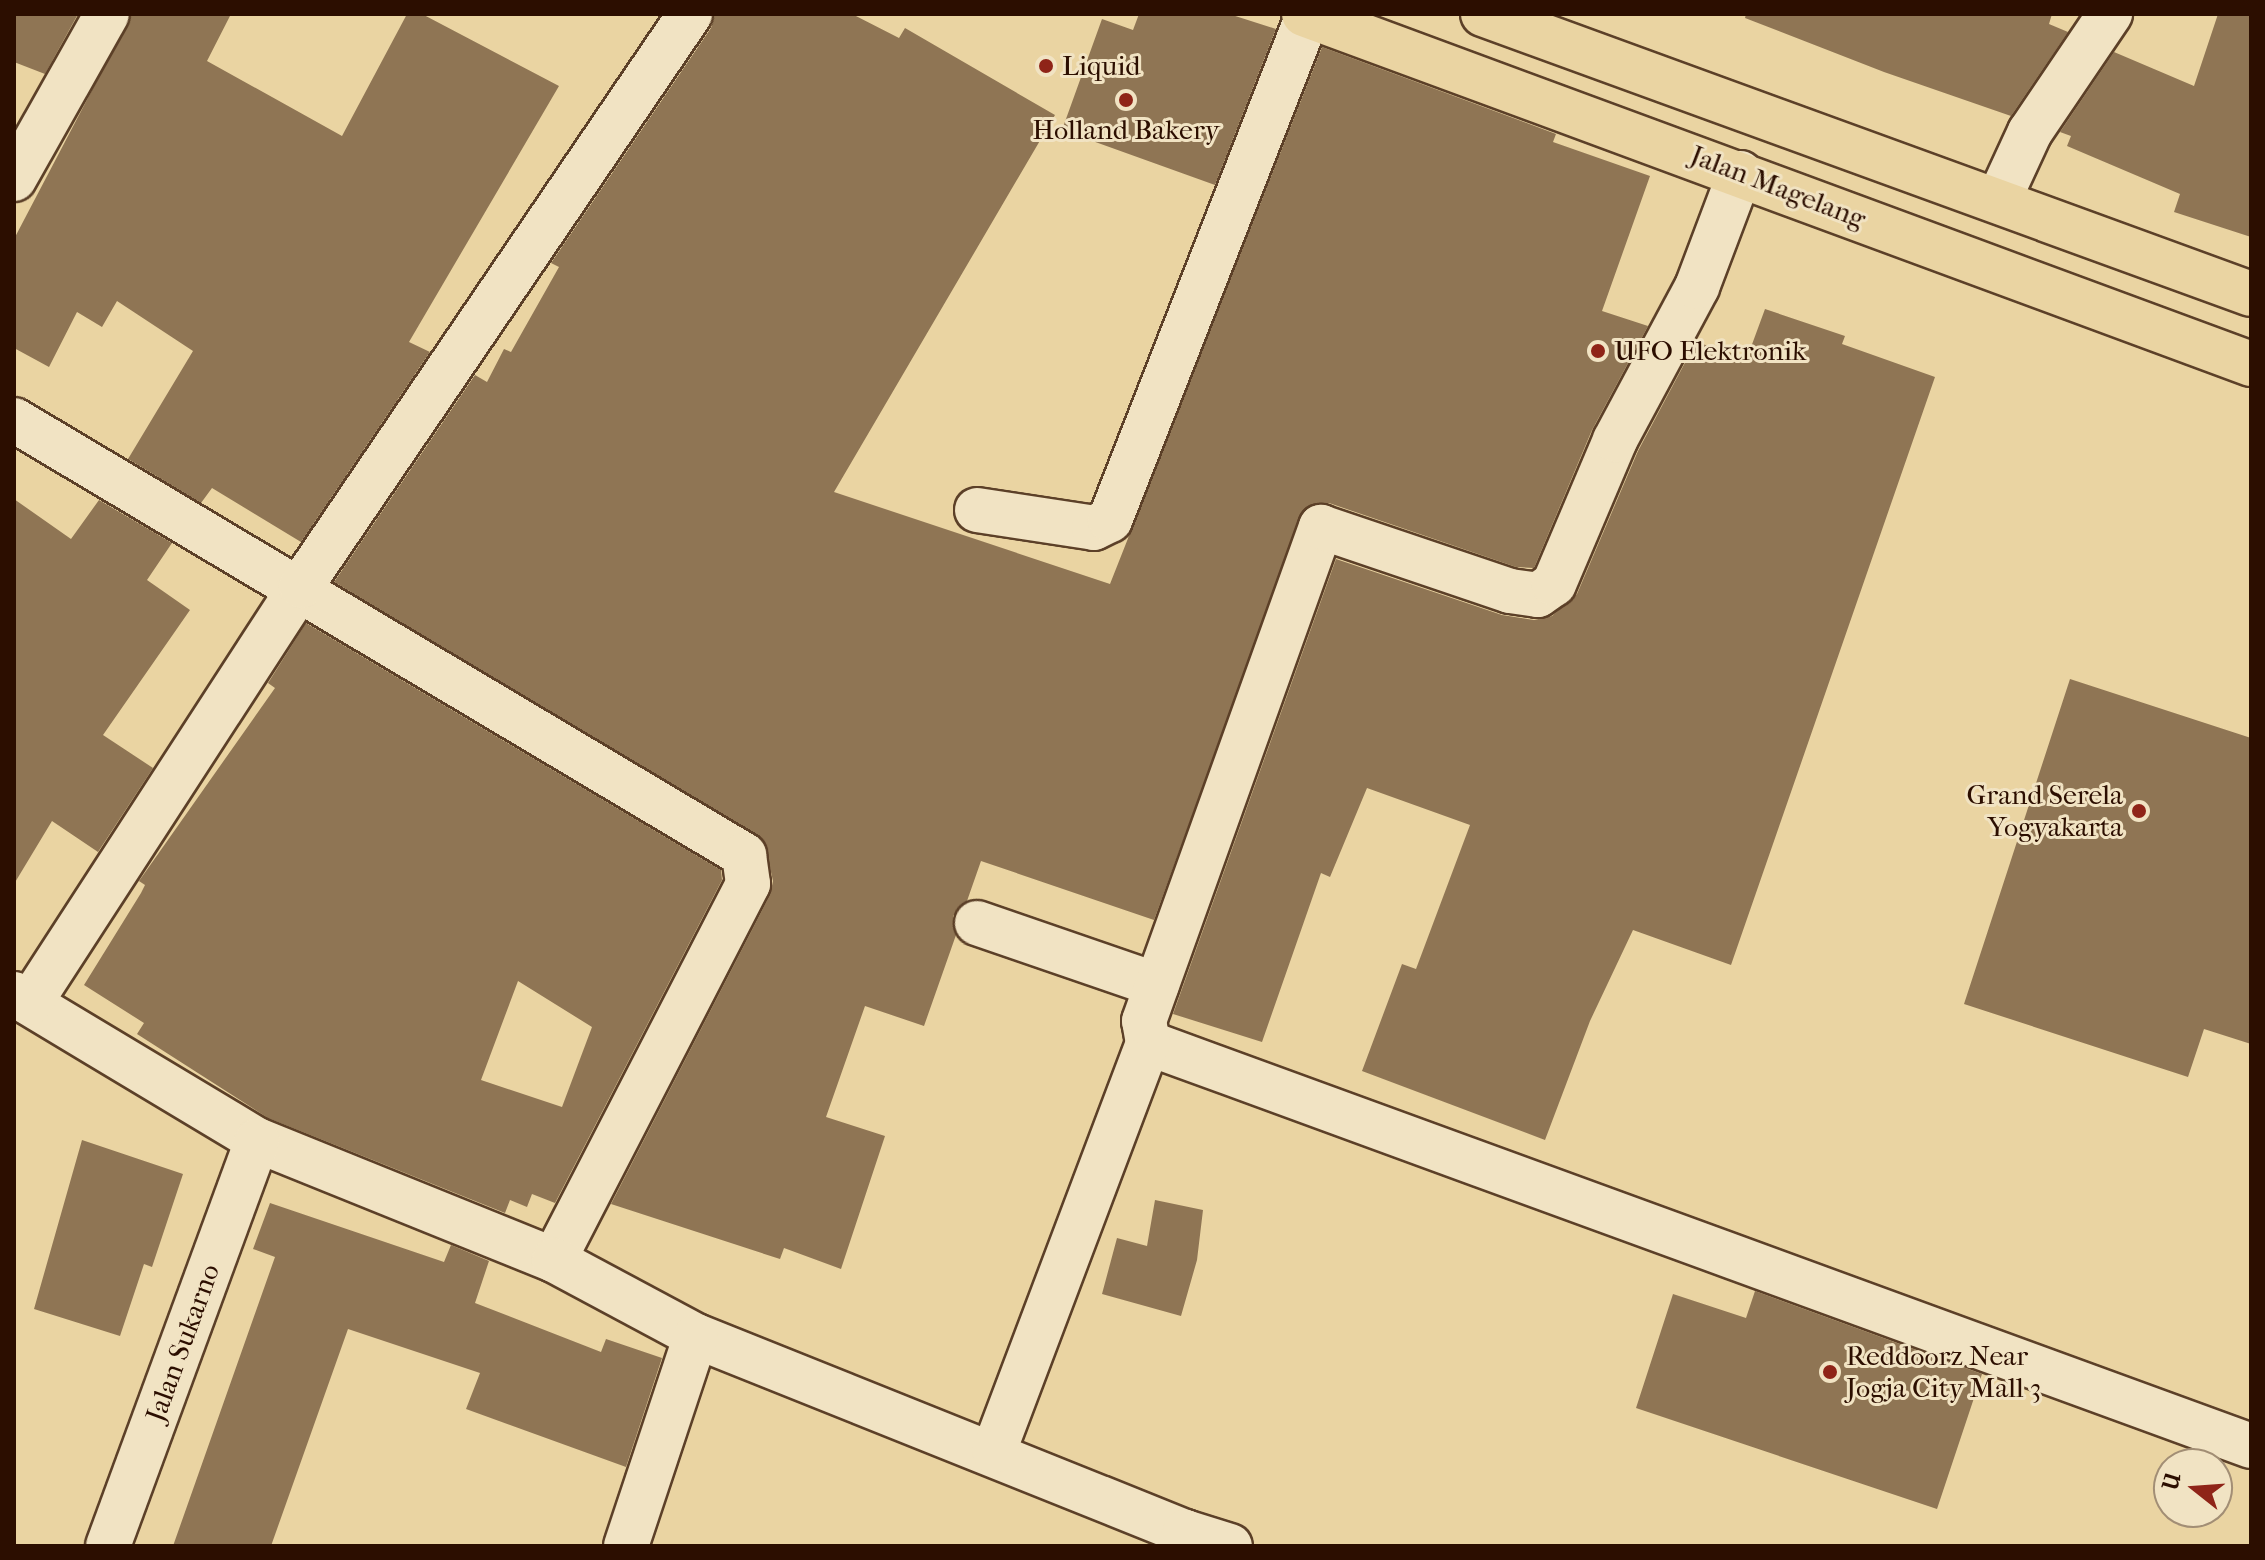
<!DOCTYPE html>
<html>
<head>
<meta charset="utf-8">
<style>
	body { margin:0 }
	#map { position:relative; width:2265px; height:1560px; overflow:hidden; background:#ead4a2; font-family:"IM FELL French Canon",serif }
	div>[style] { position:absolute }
	.building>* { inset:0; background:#8f7554 }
	.roads { filter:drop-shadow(2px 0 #5c4028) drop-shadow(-2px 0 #5c4028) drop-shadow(0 2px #5c4028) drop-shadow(0 -2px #5c4028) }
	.minor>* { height:44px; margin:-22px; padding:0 22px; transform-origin:22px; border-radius:22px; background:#f1e3c3 }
	.primary>* { height:44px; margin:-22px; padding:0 22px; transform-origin:22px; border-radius:22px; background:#ead4a2 }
	.dots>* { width:22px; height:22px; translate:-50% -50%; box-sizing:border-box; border:4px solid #f1e3c3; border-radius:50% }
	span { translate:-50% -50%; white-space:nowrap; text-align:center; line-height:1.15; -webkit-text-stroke:6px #f1e3c3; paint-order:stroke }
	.poi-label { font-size:28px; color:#2c0e00 }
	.left { translate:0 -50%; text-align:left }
	.right { translate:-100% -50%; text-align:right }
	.street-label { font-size:28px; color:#2c0e00 }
	.frame { position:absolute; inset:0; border:16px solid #2c0e00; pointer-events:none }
	.north { position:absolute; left:2153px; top:1448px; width:80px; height:80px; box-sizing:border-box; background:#f1e3c3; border:2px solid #a28e75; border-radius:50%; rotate:287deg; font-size:22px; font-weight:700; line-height:32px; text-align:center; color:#2c0e00 }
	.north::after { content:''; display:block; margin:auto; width:28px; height:36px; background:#8f2418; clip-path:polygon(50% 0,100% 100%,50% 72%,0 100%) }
</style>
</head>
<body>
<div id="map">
	<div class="building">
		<div style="clip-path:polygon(14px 14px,78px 14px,45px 74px,14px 62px)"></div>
		<div style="clip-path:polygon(132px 14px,231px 14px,207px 61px,342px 136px,407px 14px,422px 14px,559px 86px,409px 342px,430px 352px,301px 542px,212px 488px,201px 503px,128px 459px,193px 351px,117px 301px,102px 327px,77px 312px,49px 367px,14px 348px,14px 239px)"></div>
		<div style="clip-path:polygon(715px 14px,852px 14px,899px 38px,905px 28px,1055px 115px,834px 492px,1110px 584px,1322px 47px,1556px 134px,1553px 142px,1650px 176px,1602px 311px,1648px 326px,1592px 430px,1534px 568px,1516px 567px,1329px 503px,1304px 509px,1154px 920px,981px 861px,967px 901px,953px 916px,956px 935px,924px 1026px,865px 1006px,826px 1117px,885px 1136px,841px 1269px,784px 1248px,780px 1259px,611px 1204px,770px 895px,773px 881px,764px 841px,334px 582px,475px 375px,487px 382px,504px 349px,511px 352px,559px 267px,551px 263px,711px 28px)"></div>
		<div style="clip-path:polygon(1139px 14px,1229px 14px,1276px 29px,1215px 185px,1062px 130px,1102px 19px,1133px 30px)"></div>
		<div style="clip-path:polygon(1746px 14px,2052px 14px,2049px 24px,2068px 32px,2011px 116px,1884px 72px,1745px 18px)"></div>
		<div style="clip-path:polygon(2218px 14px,2251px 14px,2251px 237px,2174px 212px,2180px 194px,2067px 146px,2071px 136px,2060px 132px,2114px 52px,2194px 86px)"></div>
		<div style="clip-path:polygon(1765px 309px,1845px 336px,1842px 344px,1935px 377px,1731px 965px,1633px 930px,1590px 1021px,1545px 1140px,1362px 1071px,1402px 964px,1416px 969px,1470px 825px,1367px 788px,1330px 877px,1321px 873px,1262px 1042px,1173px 1014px,1336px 559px,1502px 615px,1534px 620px,1552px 616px,1577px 594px,1638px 451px,1696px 342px,1747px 358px)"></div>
		<div style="clip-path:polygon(14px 499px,71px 539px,99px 500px,172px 543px,147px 580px,190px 610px,103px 735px,153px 768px,98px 852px,52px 821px,14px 884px)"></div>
		<div style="clip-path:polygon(evenodd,306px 623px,721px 870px,722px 880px,555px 1203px,532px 1194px,527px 1207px,510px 1200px,505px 1213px,268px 1118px,137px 1034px,144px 1023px,84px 985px,141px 893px,145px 885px,139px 881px,275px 688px,268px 683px,306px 623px,518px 981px,592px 1027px,562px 1107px,481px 1080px,518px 981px)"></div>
		<div style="clip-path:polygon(2070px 679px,2251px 738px,2251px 1044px,2204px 1029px,2188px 1077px,1964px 1004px)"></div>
		<div style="clip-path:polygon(82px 1140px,183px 1174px,152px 1267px,144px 1264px,120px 1336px,34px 1309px)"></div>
		<div style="clip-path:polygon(1155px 1200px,1203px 1210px,1197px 1260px,1181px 1316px,1102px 1294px,1117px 1238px,1147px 1246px)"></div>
		<div style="clip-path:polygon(270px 1203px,444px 1262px,451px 1245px,489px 1261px,475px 1303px,601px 1352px,606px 1339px,662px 1358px,626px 1467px,466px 1409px,480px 1373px,348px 1329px,271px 1546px,173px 1546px,275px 1257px,253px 1249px)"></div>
		<div style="clip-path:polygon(1755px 1291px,1982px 1374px,1937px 1509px,1636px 1408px,1673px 1294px,1746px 1318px)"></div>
	</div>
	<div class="roads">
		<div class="minor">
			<div style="left:14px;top:179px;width:189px;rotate:-60.6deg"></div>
			<div style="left:1999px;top:199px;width:74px;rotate:-65.2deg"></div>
			<div style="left:2030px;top:132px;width:143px;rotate:-55.9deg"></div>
			<div style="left:14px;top:420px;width:850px;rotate:30.79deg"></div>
			<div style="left:744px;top:855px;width:29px;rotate:82deg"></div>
			<div style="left:748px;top:884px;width:423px;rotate:117.3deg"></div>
			<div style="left:977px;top:510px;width:118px;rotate:8.7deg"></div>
			<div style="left:1094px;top:528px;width:18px;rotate:-27deg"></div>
			<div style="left:1110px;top:520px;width:542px;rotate:-68.59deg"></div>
			<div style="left:977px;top:923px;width:190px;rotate:19deg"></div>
			<div style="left:14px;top:994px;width:283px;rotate:31deg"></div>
			<div style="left:257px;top:1140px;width:320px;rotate:22deg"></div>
			<div style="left:554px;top:1260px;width:161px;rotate:28.2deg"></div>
			<div style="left:696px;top:1336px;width:527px;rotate:21.84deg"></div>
			<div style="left:30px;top:1003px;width:497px;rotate:-57deg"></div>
			<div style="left:301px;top:586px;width:692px;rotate:-55.78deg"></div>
			<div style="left:1148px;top:1043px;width:1174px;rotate:20.07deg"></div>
			<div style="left:994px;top:1451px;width:436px;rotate:-69.3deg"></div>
			<div style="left:1148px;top:1043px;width:22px;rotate:-100deg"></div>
			<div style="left:1144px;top:1021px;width:525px;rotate:-70.29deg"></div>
			<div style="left:1321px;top:527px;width:200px;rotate:18.7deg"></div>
			<div style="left:1510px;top:591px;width:28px;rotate:8deg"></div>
			<div style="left:1538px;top:595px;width:19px;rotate:-35deg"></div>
			<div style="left:1554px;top:584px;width:156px;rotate:-67deg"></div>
			<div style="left:1615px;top:440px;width:174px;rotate:-61.8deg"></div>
			<div style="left:1697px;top:287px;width:122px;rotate:-69.3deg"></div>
			<div style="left:108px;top:1546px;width:432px;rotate:-69.8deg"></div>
			<div style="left:626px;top:1546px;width:221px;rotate:-71.6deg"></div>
			<div style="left:1180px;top:1546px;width:15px;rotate:-70deg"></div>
			<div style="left:1185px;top:1532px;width:47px;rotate:17.3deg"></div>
		</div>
		<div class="primary">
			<div style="left:1304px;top:14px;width:1010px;rotate:20.28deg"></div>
			<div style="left:1483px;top:14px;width:817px;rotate:20.03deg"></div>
		</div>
	</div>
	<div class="dots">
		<div style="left:1046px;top:66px;background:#8f2418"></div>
		<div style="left:1126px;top:100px;background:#8f2418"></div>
		<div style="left:1598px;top:351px;background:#8f2418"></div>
		<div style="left:2139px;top:811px;background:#8f2418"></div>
		<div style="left:1830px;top:1372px;background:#8f2418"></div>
	</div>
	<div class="poi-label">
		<span class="left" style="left:1062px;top:66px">Liquid</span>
		<span style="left:1126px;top:130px">Holland Bakery</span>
		<span class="left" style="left:1614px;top:351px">UFO Elektronik</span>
		<span class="right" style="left:2123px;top:811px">Grand Serela<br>Yogyakarta</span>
		<span class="left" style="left:1846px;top:1372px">Reddoorz Near<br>Jogja City Mall 3</span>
	</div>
	<div class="street-label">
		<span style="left:1778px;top:187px;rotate:21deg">Jalan Magelang</span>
		<span style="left:183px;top:1343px;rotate:-70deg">Jalan Sukarno</span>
	</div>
	<div class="frame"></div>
	<div class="north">U</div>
</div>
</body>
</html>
